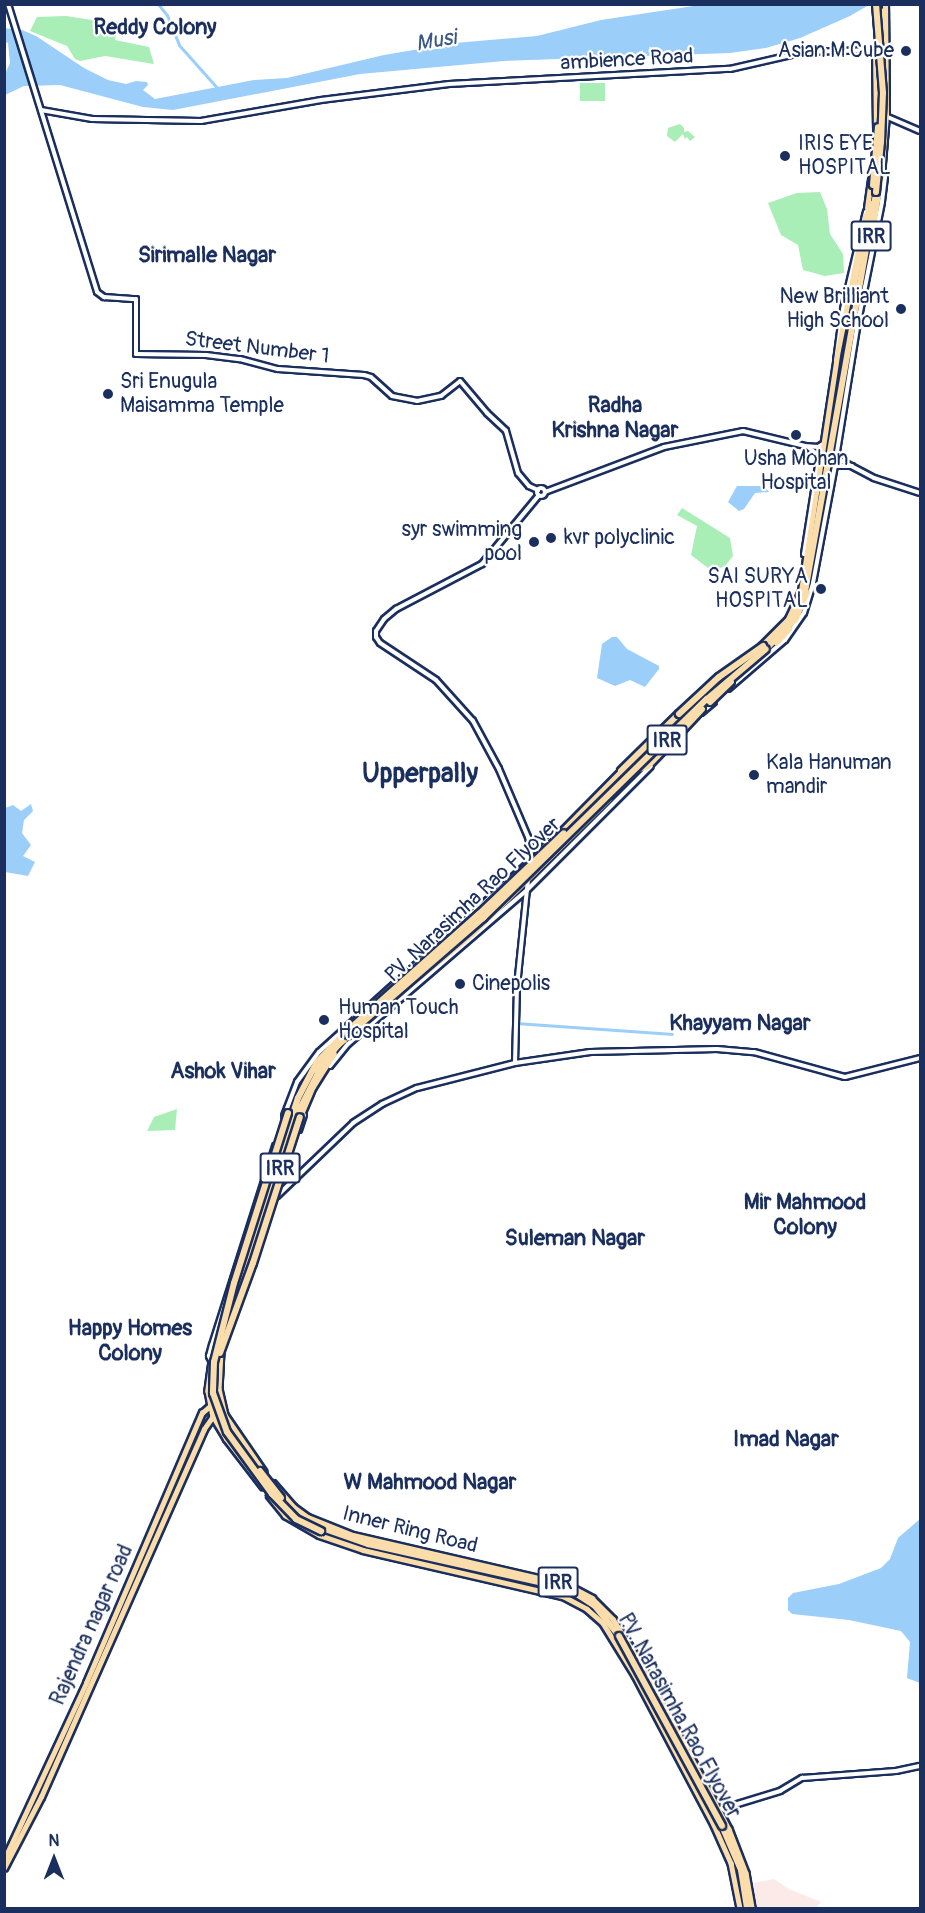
<!DOCTYPE html>
<html>
<head>
<meta charset="utf-8">
<style>
	body { margin:0 }
	#map { position:relative; width:925px; height:1913px; overflow:hidden; background:#fff; font-family:Pangolin,sans-serif }
	div>[style] { position:absolute }
	.built>* { inset:0; background:#fceae9 }
	.green>* { inset:0; background:#a9edb7; transform-origin:0 0 }
	.water>* { inset:0; background:#9bcef8; transform-origin:0 0 }
	.canal>* { height:3px; margin:-1.5px; padding:0 1.5px; transform-origin:1.5px; border-radius:1.5px; background:#9bcef8 }
	.roads { filter:drop-shadow(2px 0 #1b2f5e) drop-shadow(-2px 0 #1b2f5e) drop-shadow(0 2px #1b2f5e) drop-shadow(0 -2px #1b2f5e) }
	.tertiary>* { height:4px; margin:-2px; padding:0 2px; transform-origin:2px; border-radius:2px; background:#fff }
	.tertiary>.ring { margin:-2px; padding:0; box-sizing:content-box; background:none; border:4px solid #fff; border-radius:50% }
	.secondary>* { height:4px; margin:-2px; padding:0 2px; transform-origin:2px; border-radius:2px; background:#fff }
	.primary>* { height:4.5px; margin:-2.25px; padding:0 2.25px; transform-origin:2.25px; border-radius:2.25px; background:#faddab }
	.motorway>* { height:6px; margin:-3px; padding:0 3px; transform-origin:3px; border-radius:3px; background:#faddab }
	.bridges { filter:drop-shadow(2px 0 #1b2f5e) drop-shadow(-2px 0 #1b2f5e) drop-shadow(0 2px #1b2f5e) drop-shadow(0 -2px #1b2f5e) }
	.motorway-bridge>* { height:6px; margin:-3px; padding:0 3px; transform-origin:3px; border-radius:3px; background:#faddab }
	.dots>* { width:16px; height:16px; translate:-50% -50%; box-sizing:border-box; border:3px solid #fff; border-radius:50% }
	span { translate:-50% -50%; white-space:nowrap; text-align:center; line-height:1.15; -webkit-text-stroke:4.5px #fff; paint-order:stroke }
	.shield-label span { padding:2px 4px; background:#fff; border:2px solid; border-radius:4px; -webkit-text-stroke-width:0 }
	.shield-label { font-size:20px; color:#1b2f5e; font-weight:700 }
	.poi-label { font-size:21px; color:#1b2f5e }
	.right { translate:-100% -50%; text-align:right }
	.left { translate:0 -50%; text-align:left }
	.street-label { font-size:21px; color:#1b2f5e }
	.neighbourhood-label { font-size:22px; color:#1b2f5e; font-weight:700 }
	.water-label { font-size:22px; color:#3b5784; font-style:italic }
	.district-label { font-size:27px; color:#1b2f5e; font-weight:700 }
	.frame { position:absolute; inset:0; border:6px solid #1b2f5e; pointer-events:none }
	.north { position:absolute; left:24px; top:1829px; width:60px; height:60px; -webkit-text-stroke:4px #fff; paint-order:stroke; rotate:0deg; font-size:16px; font-weight:700; line-height:24px; text-align:center; color:#1b2f5e }
	.north::after { content:''; display:block; margin:auto; width:21px; height:27px; background:#1b2f5e; clip-path:polygon(50% 0,100% 100%,50% 72%,0 100%) }
</style>
</head>
<body>
<div id="map">
	<div class="built">
		<div style="clip-path:polygon(774px 1879px,789px 1889px,821px 1902px,816px 1908px,755px 1908px,754px 1883px)"></div>
	</div>
	<div class="green">
		<div style="clip-path:polygon(66px 16px,118px 24px,115px 40px,149px 47px,154px 64px,105px 56px,80px 61px,75px 59px,67px 46px,30px 31px,37px 17px)"></div>
		<div style="left:580px;top:83px;width:25px;height:18px"></div>
		<div style="clip-path:polygon(680px 124px,684px 128px,684px 132px,688px 131px,695px 137px,690px 141px,687px 137px,685px 139px,683px 134px,675px 142px,667px 136px,668px 128px)"></div>
		<div style="clip-path:polygon(820px 192px,827px 209px,830px 234px,843px 254px,844px 273px,825px 276px,803px 270px,798px 245px,781px 235px,768px 203px,797px 193px)"></div>
		<div style="clip-path:polygon(682px 508px,730px 538px,733px 556px,725px 566px,712px 571px,691px 555px,697px 526px,677px 515px)"></div>
		<div style="clip-path:polygon(177px 1109px,175px 1130px,147px 1131px,154px 1117px)"></div>
	</div>
	<div class="water">
		<div style="clip-path:polygon(700px 5px,869px 5px,850px 16px,800px 38px,766px 48px,730px 53px,504px 61px,360px 74px,173px 110px,143px 107px,60px 85px,24px 86px,5px 95px,5px 74px,10px 63px,8px 43px,5px 42px,4px 28px,22px 30px,36px 36px,84px 68px,108px 80px,126px 84px,136px 81px,147px 82px,148px 85px,143px 90px,155px 99px,254px 80px,287px 78px,384px 55px,455px 43px,537px 36px,601px 20px)"></div>
		<div style="clip-path:polygon(737px 486px,764px 486px,769px 492px,755px 493px,744px 509px,739px 511px,728px 502px)"></div>
		<div style="clip-path:polygon(612px 637px,617px 637px,627px 649px,659px 666px,659px 669px,645px 687px,630px 680px,615px 686px,597px 678px,602px 644px)"></div>
		<div style="clip-path:polygon(31px 804px,33px 811px,24px 820px,22px 833px,31px 845px,23px 856px,35px 862px,28px 876px,5px 872px,5px 808px,13px 805px,21px 811px)"></div>
		<div style="left:516px;top:1022px;width:158px;height:3px;rotate:4deg"></div>
		<div style="clip-path:polygon(920px 1519px,920px 1683px,907px 1678px,910px 1642px,901px 1631px,849px 1620px,792px 1614px,788px 1610px,788px 1598px,793px 1593px,839px 1584px,881px 1568px,890px 1559px,898px 1538px)"></div>
	</div>
	<div class="canal">
		<div style="left:158px;top:4px;width:14px;rotate:51deg"></div>
		<div style="left:167px;top:15px;width:32px;rotate:68deg"></div>
		<div style="left:179px;top:45px;width:60px;rotate:48.4deg"></div>
	</div>
	<div class="roads">
		<div class="tertiary">
			<div style="left:8px;top:4px;width:301px;rotate:72.8deg"></div>
			<div style="left:97px;top:292px;width:9px;rotate:36deg"></div>
			<div style="left:104px;top:297px;width:32px;rotate:4deg"></div>
			<div style="left:136px;top:299px;width:55px;rotate:90deg"></div>
			<div style="left:136px;top:354px;width:70px;rotate:0.8deg"></div>
			<div style="left:206px;top:355px;width:34px;rotate:7deg"></div>
			<div style="left:240px;top:359px;width:39px;rotate:15deg"></div>
			<div style="left:278px;top:369px;width:86px;rotate:4deg"></div>
			<div style="left:364px;top:375px;width:7px;rotate:16deg"></div>
			<div style="left:371px;top:377px;width:28px;rotate:42deg"></div>
			<div style="left:392px;top:396px;width:25px;rotate:11deg"></div>
			<div style="left:417px;top:401px;width:25px;rotate:-12deg"></div>
			<div style="left:441px;top:396px;width:24px;rotate:-38deg"></div>
			<div style="left:460px;top:381px;width:42px;rotate:49.8deg"></div>
			<div style="left:487px;top:413px;width:26px;rotate:43deg"></div>
			<div style="left:506px;top:431px;width:44px;rotate:74.1deg"></div>
			<div style="left:518px;top:473px;width:17px;rotate:50deg"></div>
			<div style="left:529px;top:486px;width:10px;rotate:24deg"></div>
			<div style="left:41px;top:110px;width:52px;rotate:10deg"></div>
			<div style="left:92px;top:119px;width:109px;rotate:1.1deg"></div>
			<div style="left:201px;top:121px;width:122px;rotate:-9.9deg"></div>
			<div style="left:321px;top:100px;width:129px;rotate:-7.1deg"></div>
			<div style="left:449px;top:84px;width:281px;rotate:-3.1deg"></div>
			<div style="left:730px;top:69px;width:76px;rotate:-12.9deg"></div>
			<div style="left:804px;top:52px;width:71px;rotate:-1.6deg"></div>
			<div style="left:883px;top:115px;width:40px;rotate:23.4deg"></div>
			<div style="left:881px;top:176px;width:4px;rotate:14deg"></div>
			<div style="left:885px;top:177px;width:25px;rotate:97deg"></div>
			<div style="left:882px;top:202px;width:122px;rotate:101.3deg"></div>
			<div style="left:858px;top:322px;width:138px;rotate:99.2deg"></div>
			<div style="left:836px;top:458px;width:43px;rotate:27.8deg"></div>
			<div style="left:874px;top:478px;width:48px;rotate:18.1deg"></div>
			<div style="left:836px;top:361px;width:52px;rotate:-82.3deg"></div>
			<div style="left:843px;top:309px;width:100px;rotate:-76.7deg"></div>
			<div class="ring" style="left:537px;top:488px;width:4px;height:4px"></div>
			<div style="left:545px;top:492px;width:127px;rotate:-20.7deg"></div>
			<div style="left:664px;top:447px;width:81px;rotate:-11.4deg"></div>
			<div style="left:743px;top:431px;width:64px;rotate:13.6deg"></div>
			<div style="left:805px;top:446px;width:13px;rotate:4deg"></div>
			<div style="left:818px;top:447px;width:6px;rotate:-31deg"></div>
			<div style="left:806px;top:554px;width:2px;rotate:180deg"></div>
			<div style="left:804px;top:554px;width:96px;rotate:-81deg"></div>
			<div style="left:819px;top:459px;width:5px;rotate:-112deg"></div>
			<div style="left:817px;top:454px;width:10px;rotate:-143deg"></div>
			<div style="left:728px;top:689px;width:75px;rotate:-40.7deg"></div>
			<div style="left:785px;top:640px;width:33px;rotate:-55deg"></div>
			<div style="left:804px;top:613px;width:31px;rotate:-73deg"></div>
			<div style="left:813px;top:583px;width:119px;rotate:-79.4deg"></div>
			<div style="left:835px;top:466px;width:17px"></div>
			<div style="left:701px;top:713px;width:17px;rotate:-40deg"></div>
			<div style="left:534px;top:858px;width:25px;rotate:-48deg"></div>
			<div style="left:532px;top:861px;width:24px;rotate:-99deg"></div>
			<div style="left:528px;top:837px;width:74px;rotate:-113.1deg"></div>
			<div style="left:499px;top:769px;width:55px;rotate:-118.4deg"></div>
			<div style="left:473px;top:721px;width:55px;rotate:-132.1deg"></div>
			<div style="left:436px;top:680px;width:67px;rotate:-146.5deg"></div>
			<div style="left:380px;top:643px;width:7px;rotate:-124deg"></div>
			<div style="left:376px;top:637px;width:6px;rotate:-90deg"></div>
			<div style="left:376px;top:631px;width:14px;rotate:-56deg"></div>
			<div style="left:384px;top:619px;width:16px;rotate:-40deg"></div>
			<div style="left:396px;top:609px;width:97px;rotate:-27.6deg"></div>
			<div style="left:482px;top:564px;width:89px;rotate:-50.4deg"></div>
			<div style="left:515px;top:1063px;width:77px;rotate:-88.5deg"></div>
			<div style="left:517px;top:986px;width:107px;rotate:-84.1deg"></div>
			<div style="left:330px;top:1066px;width:28px;rotate:-51deg"></div>
			<div style="left:348px;top:1044px;width:236px;rotate:-40.7deg"></div>
			<div style="left:527px;top:890px;width:175px;rotate:-45deg"></div>
			<div style="left:284px;top:1116px;width:36px;rotate:-69deg"></div>
			<div style="left:297px;top:1082px;width:37px;rotate:-54deg"></div>
			<div style="left:319px;top:1052px;width:279px;rotate:-42.1deg"></div>
			<div style="left:299px;top:1130px;width:16px;rotate:-72deg"></div>
			<div style="left:212px;top:1362px;width:7px;rotate:-117deg"></div>
			<div style="left:209px;top:1356px;width:11px;rotate:-75deg"></div>
			<div style="left:212px;top:1345px;width:209px;rotate:-72.4deg"></div>
		</div>
		<div class="secondary">
			<div style="left:277px;top:1196px;width:105px;rotate:-43.8deg"></div>
			<div style="left:353px;top:1123px;width:35px;rotate:-33deg"></div>
			<div style="left:382px;top:1104px;width:38px;rotate:-25deg"></div>
			<div style="left:417px;top:1088px;width:101px;rotate:-14.3deg"></div>
			<div style="left:515px;top:1063px;width:76px;rotate:-8.3deg"></div>
			<div style="left:590px;top:1052px;width:127px;rotate:-1.4deg"></div>
			<div style="left:717px;top:1049px;width:37px;rotate:5deg"></div>
			<div style="left:754px;top:1052px;width:94px;rotate:15.4deg"></div>
			<div style="left:845px;top:1077px;width:77px;rotate:-14.2deg"></div>
			<div style="left:718px;top:1810px;width:65px;rotate:-17deg"></div>
			<div style="left:780px;top:1791px;width:26px;rotate:-31deg"></div>
			<div style="left:802px;top:1778px;width:94px;rotate:-4.3deg"></div>
			<div style="left:896px;top:1771px;width:25px;rotate:-12deg"></div>
		</div>
		<div class="primary">
			<div style="left:880px;top:35px;width:24px;rotate:-85deg"></div>
			<div style="left:876px;top:130px;width:80px;rotate:-90.7deg"></div>
			<div style="left:875px;top:50px;width:8px;rotate:-67deg"></div>
			<div style="left:867px;top:208px;width:28px;rotate:-82deg"></div>
			<div style="left:871px;top:238px;width:63px;rotate:-80.8deg"></div>
			<div style="left:881px;top:176px;width:61px;rotate:-85.3deg"></div>
			<div style="left:886px;top:115px;width:111px;rotate:-90.5deg"></div>
			<div style="left:795px;top:620px;width:30px;rotate:-67deg"></div>
			<div style="left:776px;top:643px;width:19px;rotate:-47deg"></div>
			<div style="left:761px;top:646px;width:38px;rotate:-45deg"></div>
			<div style="left:788px;top:619px;width:31px;rotate:-65deg"></div>
			<div style="left:801px;top:591px;width:244px;rotate:-81.3deg"></div>
			<div style="left:838px;top:350px;width:137px;rotate:-78.6deg"></div>
			<div style="left:660px;top:736px;width:57px;rotate:-42.9deg"></div>
			<div style="left:550px;top:843px;width:103px;rotate:-45.4deg"></div>
			<div style="left:392px;top:1000px;width:105px;rotate:-39.6deg"></div>
			<div style="left:473px;top:933px;width:190px;rotate:-44.6deg"></div>
			<div style="left:337px;top:1046px;width:18px;rotate:-41deg"></div>
			<div style="left:243px;top:1281px;width:182px;rotate:-72.1deg"></div>
			<div style="left:299px;top:1108px;width:44px;rotate:-62.9deg"></div>
			<div style="left:221px;top:1352px;width:37px;rotate:93deg"></div>
			<div style="left:219px;top:1389px;width:27px;rotate:77deg"></div>
			<div style="left:225px;top:1415px;width:69px;rotate:55.6deg"></div>
			<div style="left:212px;top:1361px;width:30px;rotate:98deg"></div>
			<div style="left:208px;top:1391px;width:25px;rotate:79deg"></div>
			<div style="left:213px;top:1416px;width:26px;rotate:59deg"></div>
			<div style="left:226px;top:1438px;width:61px;rotate:52.4deg"></div>
			<div style="left:273px;top:1483px;width:32px;rotate:49deg"></div>
			<div style="left:294px;top:1507px;width:17px;rotate:36deg"></div>
			<div style="left:308px;top:1517px;width:48px;rotate:21.8deg"></div>
			<div style="left:353px;top:1535px;width:219px;rotate:13deg"></div>
			<div style="left:566px;top:1584px;width:30px;rotate:28deg"></div>
			<div style="left:592px;top:1598px;width:30px;rotate:45deg"></div>
			<div style="left:613px;top:1619px;width:60px;rotate:57.9deg"></div>
			<div style="left:645px;top:1670px;width:180px;rotate:62.2deg"></div>
			<div style="left:729px;top:1829px;width:47px;rotate:68.9deg"></div>
			<div style="left:746px;top:1873px;width:36px;rotate:80deg"></div>
			<div style="left:269px;top:1495px;width:26px;rotate:51deg"></div>
			<div style="left:285px;top:1515px;width:39px;rotate:30deg"></div>
			<div style="left:319px;top:1535px;width:46px;rotate:18.8deg"></div>
			<div style="left:363px;top:1550px;width:205px;rotate:13deg"></div>
			<div style="left:563px;top:1596px;width:27px;rotate:28deg"></div>
			<div style="left:587px;top:1609px;width:21px;rotate:41deg"></div>
			<div style="left:603px;top:1623px;width:61px;rotate:58.4deg"></div>
			<div style="left:635px;top:1675px;width:170px;rotate:62.2deg"></div>
			<div style="left:714px;top:1825px;width:42px;rotate:65.9deg"></div>
			<div style="left:731px;top:1863px;width:46px;rotate:78.7deg"></div>
			<div style="left:4px;top:1860px;width:195px;rotate:-65.1deg"></div>
			<div style="left:86px;top:1683px;width:294px;rotate:-66.8deg"></div>
			<div style="left:202px;top:1413px;width:11px;rotate:-41deg"></div>
			<div style="left:4px;top:1868px;width:80px;rotate:-62.5deg"></div>
			<div style="left:41px;top:1797px;width:402px;rotate:-66.1deg"></div>
			<div style="left:204px;top:1429px;width:16px;rotate:-55deg"></div>
		</div>
		<div class="motorway">
			<div style="left:852px;top:294px;width:92px;rotate:-78.7deg"></div>
			<div style="left:766px;top:649px;width:37px;rotate:-46deg"></div>
			<div style="left:792px;top:622px;width:33px;rotate:-67deg"></div>
			<div style="left:805px;top:592px;width:406px;rotate:-79.9deg"></div>
			<div style="left:639px;top:769px;width:9px;rotate:-18deg"></div>
			<div style="left:648px;top:766px;width:40px;rotate:-46deg"></div>
			<div style="left:621px;top:771px;width:81px;rotate:-44.5deg"></div>
			<div style="left:317px;top:1071px;width:35px;rotate:-51deg"></div>
			<div style="left:300px;top:1117px;width:33px;rotate:-67deg"></div>
			<div style="left:313px;top:1087px;width:39px;rotate:-58deg"></div>
			<div style="left:233px;top:1299px;width:211px;rotate:-72.1deg"></div>
			<div style="left:298px;top:1098px;width:41px;rotate:-62.2deg"></div>
			<div style="left:317px;top:1062px;width:42px;rotate:-46deg"></div>
			<div style="left:322px;top:1528px;width:49px;rotate:19.2deg"></div>
			<div style="left:368px;top:1544px;width:206px;rotate:12.6deg"></div>
			<div style="left:569px;top:1589px;width:31px;rotate:33deg"></div>
			<div style="left:595px;top:1606px;width:38px;rotate:51deg"></div>
			<div style="left:722px;top:1826px;width:48px;rotate:66.6deg"></div>
			<div style="left:741px;top:1870px;width:38px;rotate:81deg"></div>
		</div>
	</div>
	<div class="bridges">
		<div class="motorway-bridge">
			<div style="left:873px;top:185px;width:58px;rotate:-85.1deg"></div>
			<div style="left:876px;top:192px;width:50px;rotate:-84.3deg"></div>
			<div style="left:881px;top:142px;width:49px;rotate:-87.7deg"></div>
			<div style="left:883px;top:93px;width:89px;rotate:-94.5deg"></div>
			<div style="left:710px;top:702px;width:29px;rotate:-44deg"></div>
			<div style="left:679px;top:714px;width:54px;rotate:-42.8deg"></div>
			<div style="left:719px;top:677px;width:54px;rotate:-35.2deg"></div>
			<div style="left:676px;top:737px;width:38px;rotate:-47deg"></div>
			<div style="left:346px;top:1032px;width:178px;rotate:-41.6deg"></div>
			<div style="left:479px;top:914px;width:117px;rotate:-43.6deg"></div>
			<div style="left:348px;top:1035px;width:179px;rotate:-40.9deg"></div>
			<div style="left:483px;top:918px;width:313px;rotate:-44.4deg"></div>
			<div style="left:707px;top:699px;width:77px;rotate:-40.3deg"></div>
			<div style="left:288px;top:1113px;width:178px;rotate:107.6deg"></div>
			<div style="left:234px;top:1283px;width:81px;rotate:104.2deg"></div>
			<div style="left:214px;top:1362px;width:31px;rotate:92deg"></div>
			<div style="left:213px;top:1393px;width:41px;rotate:70.3deg"></div>
			<div style="left:227px;top:1432px;width:77px;rotate:54deg"></div>
			<div style="left:272px;top:1494px;width:35px;rotate:46deg"></div>
			<div style="left:296px;top:1519px;width:28px;rotate:26deg"></div>
			<div style="left:220px;top:1353px;width:96px;rotate:-69.9deg"></div>
			<div style="left:253px;top:1263px;width:153px;rotate:-72.2deg"></div>
			<div style="left:260px;top:1471px;width:34px;rotate:52deg"></div>
			<div style="left:619px;top:1636px;width:216px;rotate:61.5deg"></div>
		</div>
	</div>
	<div class="dots">
		<div style="left:906px;top:51px;background:#1b2f5e"></div>
		<div style="left:785px;top:156px;background:#1b2f5e"></div>
		<div style="left:901px;top:309px;background:#1b2f5e"></div>
		<div style="left:108px;top:394px;background:#1b2f5e"></div>
		<div style="left:796px;top:435px;background:#1b2f5e"></div>
		<div style="left:551px;top:538px;background:#1b2f5e"></div>
		<div style="left:534px;top:542px;background:#1b2f5e"></div>
		<div style="left:821px;top:589px;background:#1b2f5e"></div>
		<div style="left:754px;top:775px;background:#1b2f5e"></div>
		<div style="left:460px;top:984px;background:#1b2f5e"></div>
		<div style="left:324px;top:1020px;background:#1b2f5e"></div>
	</div>
	<div class="shield-label">
		<span style="left:871px;top:236px">IRR</span>
		<span style="left:667px;top:740px">IRR</span>
		<span style="left:280px;top:1168px">IRR</span>
		<span style="left:558px;top:1582px">IRR</span>
	</div>
	<div class="poi-label">
		<span class="right" style="left:894px;top:51px">Asian M Cube</span>
		<span class="left" style="left:798px;top:156px">IRIS EYE<br>HOSPITAL</span>
		<span class="right" style="left:889px;top:309px">New Brilliant<br>High School</span>
		<span class="left" style="left:120px;top:394px">Sri Enugula<br>Maisamma Temple</span>
		<span style="left:796px;top:471px">Usha Mohan<br>Hospital</span>
		<span class="right" style="left:522px;top:542px">syr swimming<br>pool</span>
		<span class="left" style="left:564px;top:538px">kvr polyclinic</span>
		<span class="right" style="left:808px;top:589px">SAI SURYA<br>HOSPITAL</span>
		<span class="left" style="left:766px;top:775px">Kala Hanuman<br>mandir</span>
		<span class="left" style="left:472px;top:984px">Cinepolis</span>
		<span class="left" style="left:338px;top:1020px">Human Touch<br>Hospital</span>
	</div>
	<div class="street-label">
		<span style="left:627px;top:60px;rotate:-3deg">ambience Road</span>
		<span style="left:257px;top:348px;rotate:7deg">Street Number 1</span>
		<span style="left:473px;top:900px;rotate:-43deg">P.V. Narasimha Rao Flyover</span>
		<span style="left:410px;top:1530px;rotate:14deg">Inner Ring Road</span>
		<span style="left:92px;top:1625px;rotate:-66deg">Rajendra nagar road</span>
		<span style="left:679px;top:1716px;rotate:61deg">P.V. Narasimha Rao Flyover</span>
	</div>
	<div class="neighbourhood-label">
		<span style="left:155px;top:28px">Reddy Colony</span>
		<span style="left:207px;top:256px">Sirimalle Nagar</span>
		<span style="left:615px;top:418px">Radha<br>Krishna Nagar</span>
		<span style="left:740px;top:1024px">Khayyam Nagar</span>
		<span style="left:223px;top:1072px">Ashok Vihar</span>
		<span style="left:805px;top:1215px">Mir Mahmood<br>Colony</span>
		<span style="left:575px;top:1239px">Suleman Nagar</span>
		<span style="left:130px;top:1341px">Happy Homes<br>Colony</span>
		<span style="left:786px;top:1440px">Imad Nagar</span>
		<span style="left:430px;top:1483px">W Mahmood Nagar</span>
	</div>
	<div class="water-label">
		<span style="left:436px;top:41px;rotate:-10deg">Musi</span>
	</div>
	<div class="district-label">
		<span style="left:420px;top:774px">Upperpally</span>
	</div>
	<div class="frame"></div>
	<div class="north">N</div>
</div>
</body>
</html>
